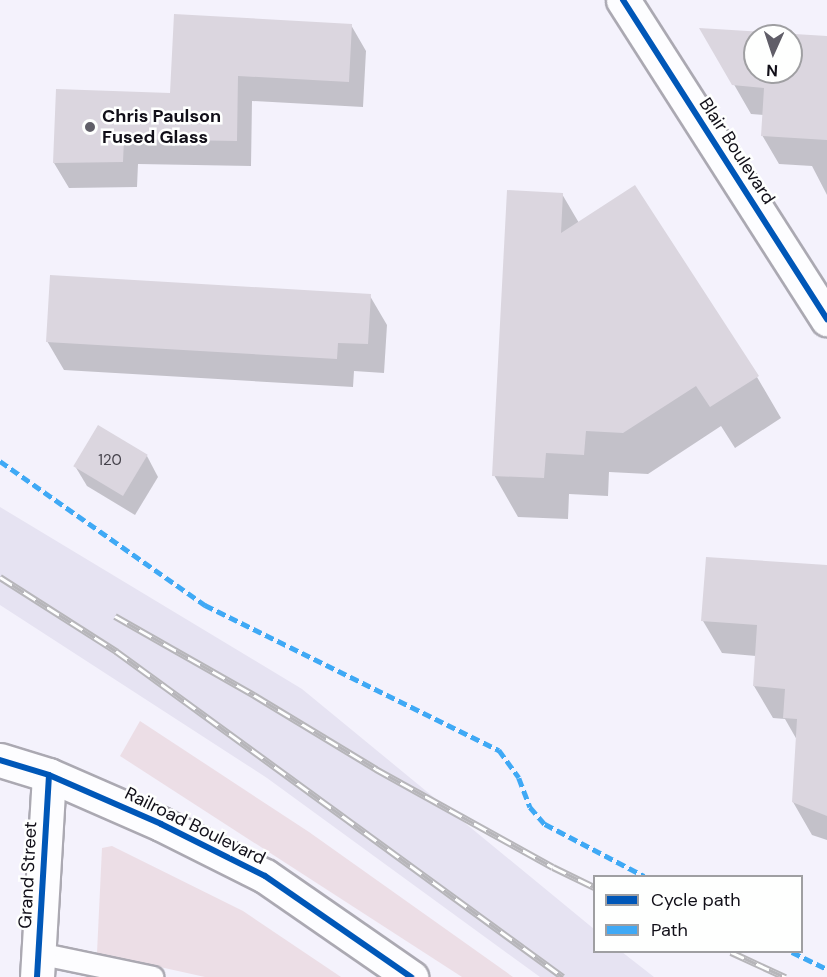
<!DOCTYPE html>
<html>
<head>
<meta charset="utf-8">
<style>
	body { margin:0 }
	#map { position:relative; width:827px; height:977px; overflow:hidden; background:#f4f2fc; font-family:"DM Sans",sans-serif }
	div>[style] { position:absolute }
	.built>* { inset:0; background:#e6e3f2 }
	.green>* { inset:0; background:#ecdee6 }
	.shadow>* { inset:0; background:#0003 }
	.building>* { inset:0; background:#dbd6df; transform-origin:0 0 }
	.roads { filter:drop-shadow(2px 0 #aba9b2) drop-shadow(-2px 0 #aba9b2) drop-shadow(0 2px #aba9b2) drop-shadow(0 -2px #aba9b2) }
	.lane>* { height:21px; margin:-10.5px; padding:0 10.5px; transform-origin:10.5px; border-radius:10.5px; background:#fdfdff }
	.street>* { height:33px; margin:-16.5px; padding:0 16.5px; transform-origin:16.5px; border-radius:16.5px; background:#fdfdff }
	.secondary>* { height:33px; margin:-16.5px; padding:0 16.5px; transform-origin:16.5px; border-radius:16.5px; background:#fdfdff }
	.rail>* { height:7px; margin-top:-3.5px; transform-origin:0; background:repeating-linear-gradient(90deg,#fefffe 0 14px,#b7b6ba 0 28px); box-sizing:border-box; border-block:2px solid #b7b6ba }
	.quiet>* { height:4.5px; margin-top:-2.25px; transform-origin:0; background:repeating-linear-gradient(90deg,#3fa9f5 0 9px,transparent 0 13.5px) }
	.cycleway>* { height:6px; margin:-3px; padding:0 3px; transform-origin:3px; border-radius:3px; background:#0057b8 }
	.dots>* { width:16px; height:16px; translate:-50% -50%; box-sizing:border-box; border:3px solid #fefffe; border-radius:50% }
	span { translate:-50% -50%; white-space:nowrap; text-align:center; line-height:1.15; -webkit-text-stroke:5px #fefffe; paint-order:stroke }
	.number-label { font-size:15px; color:#44414a }
	.number-label span { -webkit-text-stroke-width:0 }
	.poi-label { font-size:18px; color:#110f18; font-weight:700 }
	.left { translate:0 -50%; text-align:left }
	.street-label { font-size:18px; color:#110f18 }
	.legend { position:absolute; left:593px; top:875px; width:210px; height:78px; box-sizing:border-box; background:#fefffe; border:2px solid #9f9fa2; margin:0; padding:8px 10px; list-style:none; font-size:18px; color:#110f18 }
	.legend li { display:flex; align-items:center; gap:12px; height:30px }
	.legend b { width:30px; border:2px solid #9f9fa2 }
	.north { position:absolute; left:743px; top:24px; width:60px; height:60px; box-sizing:border-box; background:#fefffe; border:2px solid #9f9fa2; border-radius:50%; rotate:183deg; font-size:16px; font-weight:700; line-height:24px; text-align:center; color:#110f18 }
	.north::after { content:''; display:block; margin:auto; width:21px; height:27px; background:#605e68; clip-path:polygon(50% 0,100% 100%,50% 72%,0 100%) }
</style>
</head>
<body>
<div id="map">
	<div class="built">
		<div style="clip-path:polygon(0 507px,302px 689px,594px 929px,594px 952px,622px 952px,654px 977px,540px 977px,267px 778px,0 605px)"></div>
	</div>
	<div class="green">
		<div style="clip-path:polygon(140px 721px,309px 832px,513px 977px,462px 977px,120px 756px)"></div>
		<div style="clip-path:polygon(112px 846px,243px 911px,341px 977px,205px 977px,97px 953px,102px 848px)"></div>
	</div>
	<div class="shadow">
		<div style="clip-path:polygon(351px 25px,366px 51px,363px 107px,252px 101px,251px 166px,138px 164px,137px 187px,69px 188px,54px 163px,171px 95px)"></div>
		<div style="clip-path:polygon(evenodd,702px 29px,827px 38px,827px 195px,812px 166px,779px 164px,762px 135px,764px 115px,751px 114px,702px 29px,755px 36px,791px 36px,791px 72px,755px 72px,755px 36px)"></div>
		<div style="clip-path:polygon(562px 194px,579px 223px,757px 377px,781px 418px,735px 448px,721px 426px,648px 474px,609px 472px,608px 496px,569px 494px,568px 519px,518px 517px,494px 475px)"></div>
		<div style="clip-path:polygon(370px 296px,387px 325px,384px 373px,354px 371px,353px 387px,64px 370px,47px 341px)"></div>
		<div style="clip-path:polygon(147px 456px,158px 477px,135px 515px,87px 486px,75px 466px)"></div>
		<div style="clip-path:polygon(827px 567px,827px 840px,812px 835px,793px 802px,797px 740px,785px 719px,773px 718px,754px 686px,756px 656px,722px 653px,703px 621px)"></div>
	</div>
	<div class="building">
		<div style="clip-path:polygon(174px 14px,352px 24px,349px 82px,238px 76px,237px 141px,124px 139px,123px 162px,53px 163px,56px 89px,170px 93px)"></div>
		<div style="clip-path:polygon(evenodd,699px 28px,827px 36px,827px 140px,761px 136px,764px 88px,732px 85px,699px 28px,755px 36px,791px 36px,791px 72px,755px 72px,755px 36px)"></div>
		<div style="clip-path:polygon(635px 185px,759px 376px,710px 407px,696px 386px,623px 433px,586px 431px,584px 455px,546px 453px,544px 478px,492px 476px,507px 190px,563px 193px,561px 233px)"></div>
		<div style="clip-path:polygon(50px 275px,371px 294px,368px 344px,338px 343px,337px 359px,46px 342px)"></div>
		<div style="left:98px;top:425px;width:58px;height:48px;rotate:31deg"></div>
		<div style="clip-path:polygon(706px 557px,827px 565px,827px 816px,792px 802px,797px 719px,783px 718px,785px 689px,753px 686px,757px 625px,701px 621px)"></div>
	</div>
	<div class="roads">
		<div class="lane">
			<div style="left:38px;top:953px;width:117px;rotate:11.8deg"></div>
		</div>
		<div class="street">
			<div style="left:623px;top:0;width:379px;rotate:57.4deg"></div>
			<div style="left:37px;top:977px;width:202px;rotate:-86.6deg"></div>
		</div>
		<div class="secondary">
			<div style="left:0;top:760px;width:51px;rotate:17deg"></div>
			<div style="left:49px;top:775px;width:122px;rotate:23.6deg"></div>
			<div style="left:161px;top:824px;width:116px;rotate:26.6deg"></div>
			<div style="left:265px;top:876px;width:178px;rotate:34.7deg"></div>
		</div>
	</div>
	<div class="rail">
		<div style="left:0;top:577px;width:138px;rotate:32.5deg"></div>
		<div style="left:116px;top:651px;width:553px;rotate:36.1deg"></div>
		<div style="left:115px;top:616px;width:160px;rotate:29.6deg"></div>
		<div style="left:254px;top:695px;width:143px;rotate:31.2deg"></div>
		<div style="left:376px;top:769px;width:202px;rotate:29deg"></div>
		<div style="left:553px;top:867px;width:46px;rotate:26deg"></div>
		<div style="left:731px;top:952px;width:60px;rotate:24.8deg"></div>
	</div>
	<div class="quiet">
		<div style="left:0;top:461px;width:251px;rotate:35.1deg"></div>
		<div style="left:205px;top:605px;width:328px;rotate:26.3deg"></div>
		<div style="left:499px;top:750px;width:34px;rotate:54deg"></div>
		<div style="left:519px;top:778px;width:31px;rotate:69deg"></div>
		<div style="left:530px;top:807px;width:23px;rotate:49deg"></div>
		<div style="left:545px;top:824px;width:112px;rotate:27.7deg"></div>
		<div style="left:792px;top:952px;width:39px;rotate:26deg"></div>
	</div>
	<div class="cycleway">
		<div style="left:623px;top:0;width:379px;rotate:57.4deg"></div>
		<div style="left:0;top:760px;width:51px;rotate:17deg"></div>
		<div style="left:49px;top:775px;width:122px;rotate:23.6deg"></div>
		<div style="left:161px;top:824px;width:116px;rotate:26.6deg"></div>
		<div style="left:265px;top:876px;width:178px;rotate:34.7deg"></div>
		<div style="left:37px;top:977px;width:202px;rotate:-86.6deg"></div>
	</div>
	<div class="dots">
		<div style="left:90px;top:127px;background:#605e68"></div>
	</div>
	<div class="number-label">
		<span style="left:110px;top:461px">120</span>
	</div>
	<div class="poi-label">
		<span class="left" style="left:102px;top:127px">Chris Paulson<br>Fused Glass</span>
	</div>
	<div class="street-label">
		<span style="left:737px;top:151px;rotate:57deg">Blair Boulevard</span>
		<span style="left:195px;top:826px;rotate:26deg">Railroad Boulevard</span>
		<span style="left:28px;top:875px;rotate:-87deg">Grand Street</span>
	</div>
	<ul class="legend">
	<li><b style="height:8px;background:#0057b8"></b>Cycle path</li>
	<li><b style="height:8px;background:#3fa9f5"></b>Path</li>
	</ul>
	<div class="north">N</div>
</div>
</body>
</html>
